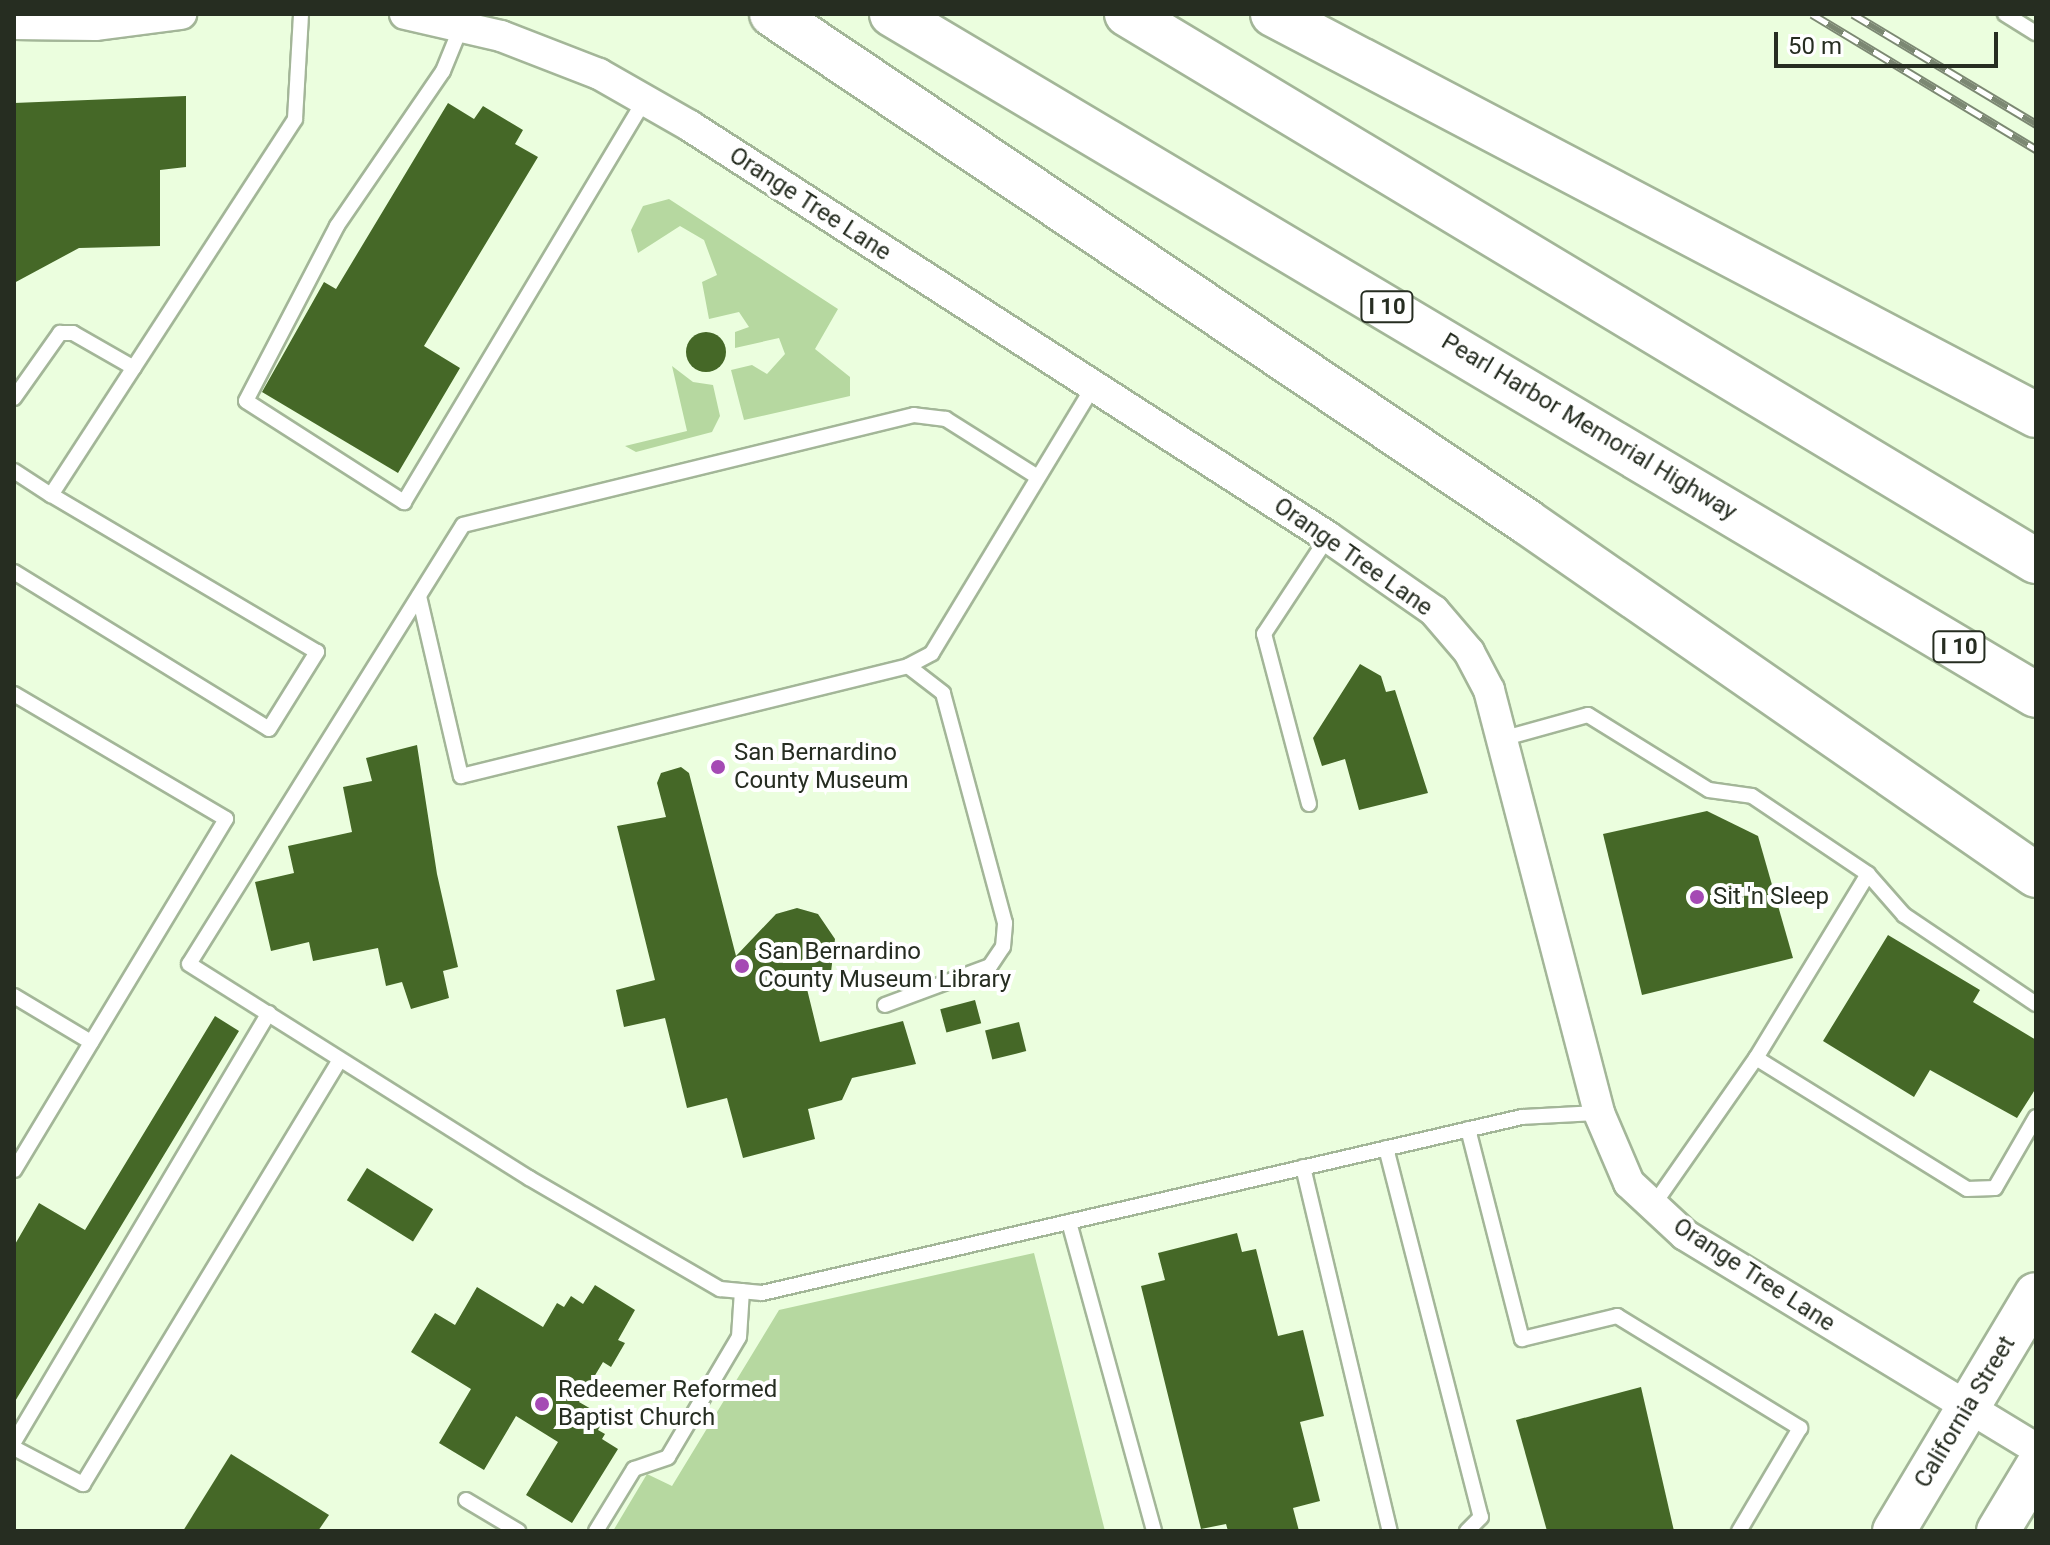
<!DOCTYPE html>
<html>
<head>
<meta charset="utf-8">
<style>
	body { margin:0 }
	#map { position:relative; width:2050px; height:1545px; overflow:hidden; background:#ebfede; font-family:Roboto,sans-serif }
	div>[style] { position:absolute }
	.green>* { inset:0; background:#b6d8a0 }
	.building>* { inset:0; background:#456827; transform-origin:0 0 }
	.round { border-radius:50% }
	.roads { filter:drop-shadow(2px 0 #a3b698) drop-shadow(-2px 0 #a3b698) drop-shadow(0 2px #a3b698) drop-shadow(0 -2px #a3b698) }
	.service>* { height:14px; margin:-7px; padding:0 7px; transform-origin:7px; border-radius:7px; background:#fff }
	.minor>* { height:30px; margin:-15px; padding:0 15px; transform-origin:15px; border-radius:15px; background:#fff }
	.secondary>* { height:42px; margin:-21px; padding:0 21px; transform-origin:21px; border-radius:21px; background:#fff }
	.motorway>* { height:44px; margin:-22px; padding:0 22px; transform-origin:22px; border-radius:22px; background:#fff }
	.rail>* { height:9px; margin-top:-4.5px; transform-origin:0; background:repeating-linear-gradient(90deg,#fff 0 18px,#7c8873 0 36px); box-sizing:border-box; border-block:2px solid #7c8873 }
	.dots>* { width:22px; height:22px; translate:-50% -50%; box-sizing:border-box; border:4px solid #fff; border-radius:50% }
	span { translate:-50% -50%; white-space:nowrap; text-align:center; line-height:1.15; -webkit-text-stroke:8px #fff; paint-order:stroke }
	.shield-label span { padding:2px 6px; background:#fff; border:2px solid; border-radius:6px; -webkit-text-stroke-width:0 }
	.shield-label { font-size:22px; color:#262d21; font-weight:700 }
	.street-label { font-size:24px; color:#262d21 }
	.poi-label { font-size:24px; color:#262d21 }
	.left { translate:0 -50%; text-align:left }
	.frame { position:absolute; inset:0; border:16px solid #262d21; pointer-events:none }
	.scale { position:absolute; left:1774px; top:32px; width:224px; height:36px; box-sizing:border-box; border:4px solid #262d21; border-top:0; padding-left:10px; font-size:24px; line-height:28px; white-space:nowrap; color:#262d21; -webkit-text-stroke:6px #fff; paint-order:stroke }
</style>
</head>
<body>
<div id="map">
	<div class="green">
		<div style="clip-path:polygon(669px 199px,838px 309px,815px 349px,850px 377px,850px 396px,744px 420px,731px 370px,752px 365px,767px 374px,785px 354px,779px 338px,735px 348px,735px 332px,749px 327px,739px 312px,709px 319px,702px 282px,717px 275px,704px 240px,680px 226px,638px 253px,631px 230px,643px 206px)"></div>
		<div style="clip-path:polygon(672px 366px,693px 382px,713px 385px,720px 416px,712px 432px,636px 452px,625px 446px,687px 431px)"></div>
		<div style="clip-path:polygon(1034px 1253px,1105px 1531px,613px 1531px,647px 1474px,672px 1486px,779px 1310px)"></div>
	</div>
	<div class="building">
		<div style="clip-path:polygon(186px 96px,186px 167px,160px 170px,160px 246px,79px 248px,14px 283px,14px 103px)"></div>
		<div style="clip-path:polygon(448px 103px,474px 119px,483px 106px,523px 130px,515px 144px,538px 157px,424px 346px,460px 368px,398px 473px,262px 392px,324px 282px,336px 289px)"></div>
		<div class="round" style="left:686px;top:332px;width:40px;height:40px"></div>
		<div style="clip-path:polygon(1360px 664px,1381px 676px,1386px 692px,1395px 690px,1428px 793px,1359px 810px,1345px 759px,1322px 766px,1313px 738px)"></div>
		<div style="clip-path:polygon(417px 745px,437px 874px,458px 967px,443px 971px,449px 998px,411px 1009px,402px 982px,386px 986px,378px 948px,313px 961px,309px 942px,271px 951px,255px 882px,294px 873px,288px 846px,352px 832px,343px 787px,372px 781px,366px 758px)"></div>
		<div style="clip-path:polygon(681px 767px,689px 773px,736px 956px,776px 914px,797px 908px,818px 914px,835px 939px,831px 972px,807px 989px,820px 1042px,903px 1021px,916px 1064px,852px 1078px,842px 1100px,808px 1109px,815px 1139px,743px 1158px,727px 1098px,687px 1108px,665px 1018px,624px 1027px,616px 990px,655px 980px,617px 826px,666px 817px,657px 783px,661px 773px)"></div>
		<div style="clip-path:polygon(1707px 811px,1758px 836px,1793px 958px,1642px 995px,1603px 834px)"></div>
		<div style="clip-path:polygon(1888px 935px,1980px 990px,1973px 1002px,2036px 1040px,2036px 1088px,2017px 1118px,1930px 1070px,1914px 1097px,1823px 1041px)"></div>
		<div style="left:975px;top:1000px;width:24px;height:36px;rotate:75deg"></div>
		<div style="clip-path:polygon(215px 1016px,239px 1031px,14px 1403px,14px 1246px,39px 1203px,85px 1230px)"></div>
		<div style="left:1019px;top:1022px;width:30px;height:35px;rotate:76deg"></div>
		<div style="left:367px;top:1168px;width:78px;height:38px;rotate:32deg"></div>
		<div style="clip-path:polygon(1237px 1233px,1242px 1252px,1256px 1249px,1278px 1336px,1303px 1330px,1324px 1416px,1300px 1422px,1320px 1501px,1293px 1508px,1299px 1531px,1228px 1531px,1226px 1524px,1201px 1529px,1141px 1286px,1165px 1280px,1158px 1253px)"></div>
		<div style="clip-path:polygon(595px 1285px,635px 1310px,618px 1340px,625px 1343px,611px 1367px,603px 1362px,579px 1402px,605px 1417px,598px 1430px,605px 1434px,602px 1439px,618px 1449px,572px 1523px,526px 1495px,558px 1442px,516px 1416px,484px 1470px,439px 1443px,471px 1389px,411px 1352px,435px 1313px,455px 1325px,477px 1287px,543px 1327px,557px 1303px,564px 1307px,571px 1296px,583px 1304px)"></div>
		<div style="clip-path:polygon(1641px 1387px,1674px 1531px,1547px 1531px,1516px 1420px)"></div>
		<div style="clip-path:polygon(231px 1454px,329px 1515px,318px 1531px,183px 1531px)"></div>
	</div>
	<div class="roads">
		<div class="service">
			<div style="left:2005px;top:14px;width:36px;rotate:32deg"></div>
			<div style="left:461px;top:27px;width:48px;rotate:112.2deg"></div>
			<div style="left:443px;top:71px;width:188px;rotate:124.4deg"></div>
			<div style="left:337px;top:226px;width:197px;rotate:117.5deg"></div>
			<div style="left:246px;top:401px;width:188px;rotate:32.6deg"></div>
			<div style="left:404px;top:502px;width:469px;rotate:-59.1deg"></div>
			<div style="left:14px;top:398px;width:80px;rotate:-54.7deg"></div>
			<div style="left:60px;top:333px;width:13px"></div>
			<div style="left:73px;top:333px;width:70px;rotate:29.8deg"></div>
			<div style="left:14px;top:471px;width:44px;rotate:33deg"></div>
			<div style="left:1036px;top:476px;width:107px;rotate:-147.7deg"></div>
			<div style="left:946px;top:419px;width:32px;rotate:-173deg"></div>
			<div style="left:914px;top:415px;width:464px;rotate:166.3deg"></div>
			<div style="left:463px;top:525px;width:517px;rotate:121.97deg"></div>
			<div style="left:189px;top:964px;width:402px;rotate:32.2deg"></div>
			<div style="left:529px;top:1178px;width:221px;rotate:30.2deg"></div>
			<div style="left:720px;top:1289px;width:42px;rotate:5.4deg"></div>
			<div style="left:762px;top:1293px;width:780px;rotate:-13.04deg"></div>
			<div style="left:1522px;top:1117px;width:77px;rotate:-3deg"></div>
			<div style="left:14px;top:572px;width:299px;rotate:31.6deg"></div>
			<div style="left:269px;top:729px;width:91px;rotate:-58.1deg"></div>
			<div style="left:317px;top:652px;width:309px;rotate:-149.4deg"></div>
			<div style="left:51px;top:495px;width:448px;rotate:-57deg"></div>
			<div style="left:295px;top:119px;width:105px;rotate:-86.7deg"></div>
			<div style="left:419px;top:596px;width:185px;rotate:76.9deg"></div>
			<div style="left:461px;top:776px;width:460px;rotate:-13.8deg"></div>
			<div style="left:908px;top:666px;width:27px;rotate:-28deg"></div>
			<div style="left:932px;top:653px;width:311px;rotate:-58.8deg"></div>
			<div style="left:14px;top:694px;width:246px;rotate:30.5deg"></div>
			<div style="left:226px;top:819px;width:410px;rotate:121.1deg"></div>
			<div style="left:1505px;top:738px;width:86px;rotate:-15.5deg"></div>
			<div style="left:1588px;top:715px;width:142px;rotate:31.8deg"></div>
			<div style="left:1709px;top:790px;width:43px;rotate:7.9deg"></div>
			<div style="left:1752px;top:796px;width:140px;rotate:33.9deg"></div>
			<div style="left:1868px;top:874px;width:215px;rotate:121.3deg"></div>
			<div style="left:1756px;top:1058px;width:182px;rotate:124.9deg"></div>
			<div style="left:1309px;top:804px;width:176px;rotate:-104.8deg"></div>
			<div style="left:1264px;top:634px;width:116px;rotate:-56.6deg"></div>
			<div style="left:1868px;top:874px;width:55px;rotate:48.7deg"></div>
			<div style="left:1904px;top:915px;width:159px;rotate:34deg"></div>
			<div style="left:14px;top:996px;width:90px;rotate:30.9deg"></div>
			<div style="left:885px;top:1005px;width:112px;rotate:-20.4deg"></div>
			<div style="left:990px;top:966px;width:23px;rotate:-56deg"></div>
			<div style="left:1003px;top:947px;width:24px;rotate:-85deg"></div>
			<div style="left:1005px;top:923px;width:238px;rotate:-105.1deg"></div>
			<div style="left:943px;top:693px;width:44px;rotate:-142.4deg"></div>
			<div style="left:1756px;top:1058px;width:248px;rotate:31.8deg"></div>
			<div style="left:1967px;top:1189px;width:28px;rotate:-2deg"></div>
			<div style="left:1995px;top:1188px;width:82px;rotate:-60deg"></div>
			<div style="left:1468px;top:1129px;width:217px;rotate:75.6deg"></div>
			<div style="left:1522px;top:1339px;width:98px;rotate:-13.6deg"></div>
			<div style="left:1617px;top:1316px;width:215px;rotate:31.5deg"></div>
			<div style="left:1800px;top:1428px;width:120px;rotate:120.6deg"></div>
			<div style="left:1386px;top:1148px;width:381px;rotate:75.6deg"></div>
			<div style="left:1481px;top:1517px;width:20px;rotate:135deg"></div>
			<div style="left:1303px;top:1167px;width:374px;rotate:76.6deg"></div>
			<div style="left:1069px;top:1222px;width:320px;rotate:74.6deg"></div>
			<div style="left:14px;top:1442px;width:499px;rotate:-59.3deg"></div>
			<div style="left:14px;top:1448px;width:78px;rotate:27.6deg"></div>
			<div style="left:83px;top:1484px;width:496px;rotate:-58.8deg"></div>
			<div style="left:466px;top:1500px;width:61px;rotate:30.8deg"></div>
			<div style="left:596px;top:1531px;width:73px;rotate:-58.5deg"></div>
			<div style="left:634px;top:1469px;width:36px;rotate:-19deg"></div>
			<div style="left:668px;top:1457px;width:139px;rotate:-59.4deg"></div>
			<div style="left:739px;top:1337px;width:46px;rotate:-86.3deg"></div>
		</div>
		<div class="minor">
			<div style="left:405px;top:14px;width:98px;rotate:12.9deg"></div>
			<div style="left:501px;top:36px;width:105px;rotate:21.2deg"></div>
			<div style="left:599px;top:74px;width:105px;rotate:29.7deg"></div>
			<div style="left:690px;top:126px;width:759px;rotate:32.79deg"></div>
			<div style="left:1328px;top:537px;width:129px;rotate:34.9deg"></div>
			<div style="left:1434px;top:611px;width:54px;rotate:49.5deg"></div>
			<div style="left:1469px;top:652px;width:43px;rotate:62.2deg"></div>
			<div style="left:1489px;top:690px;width:437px;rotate:75.4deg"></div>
			<div style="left:1599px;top:1113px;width:76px;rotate:66.8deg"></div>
			<div style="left:1629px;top:1183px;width:76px;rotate:42.9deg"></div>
			<div style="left:1685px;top:1235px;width:411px;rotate:31.3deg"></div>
			<div style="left:14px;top:24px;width:81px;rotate:0.7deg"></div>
			<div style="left:95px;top:25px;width:87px;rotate:-7.3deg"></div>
		</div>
		<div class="secondary">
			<div style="left:1894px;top:1531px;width:276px;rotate:-59.1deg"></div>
			<div style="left:1998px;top:1531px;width:74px;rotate:-58.9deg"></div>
		</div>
		<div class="motorway">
			<div style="left:772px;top:14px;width:910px;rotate:33.93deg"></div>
			<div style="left:1527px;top:522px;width:619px;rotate:34.74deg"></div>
			<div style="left:892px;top:14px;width:1331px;rotate:30.76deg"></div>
			<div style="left:1127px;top:14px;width:1061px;rotate:31.04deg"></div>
			<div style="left:1273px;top:14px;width:862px;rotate:27.72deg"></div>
		</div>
	</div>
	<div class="rail">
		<div style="left:1812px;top:14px;width:262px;rotate:31.1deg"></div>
		<div style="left:1853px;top:14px;width:214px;rotate:31deg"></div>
	</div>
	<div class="dots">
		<div style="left:718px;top:767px;background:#a54ab4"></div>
		<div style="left:1697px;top:897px;background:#a54ab4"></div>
		<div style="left:742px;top:966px;background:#a54ab4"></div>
		<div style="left:542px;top:1404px;background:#a54ab4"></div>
	</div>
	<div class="shield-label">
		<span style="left:1387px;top:307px">I 10</span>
		<span style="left:1959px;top:647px">I 10</span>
	</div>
	<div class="street-label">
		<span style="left:810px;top:204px;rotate:33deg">Orange Tree Lane</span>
		<span style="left:1589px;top:427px;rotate:31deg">Pearl Harbor Memorial Highway</span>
		<span style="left:1353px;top:557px;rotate:35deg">Orange Tree Lane</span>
		<span style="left:1754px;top:1275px;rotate:33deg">Orange Tree Lane</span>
		<span style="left:1965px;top:1412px;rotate:-59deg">California Street</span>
	</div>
	<div class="poi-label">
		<span class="left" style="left:734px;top:767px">San Bernardino<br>County Museum</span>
		<span class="left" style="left:1713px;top:897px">Sit 'n Sleep</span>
		<span class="left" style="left:758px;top:966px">San Bernardino<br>County Museum Library</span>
		<span class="left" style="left:558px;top:1404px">Redeemer Reformed<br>Baptist Church</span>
	</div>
	<div class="frame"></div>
	<div class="scale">50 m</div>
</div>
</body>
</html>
